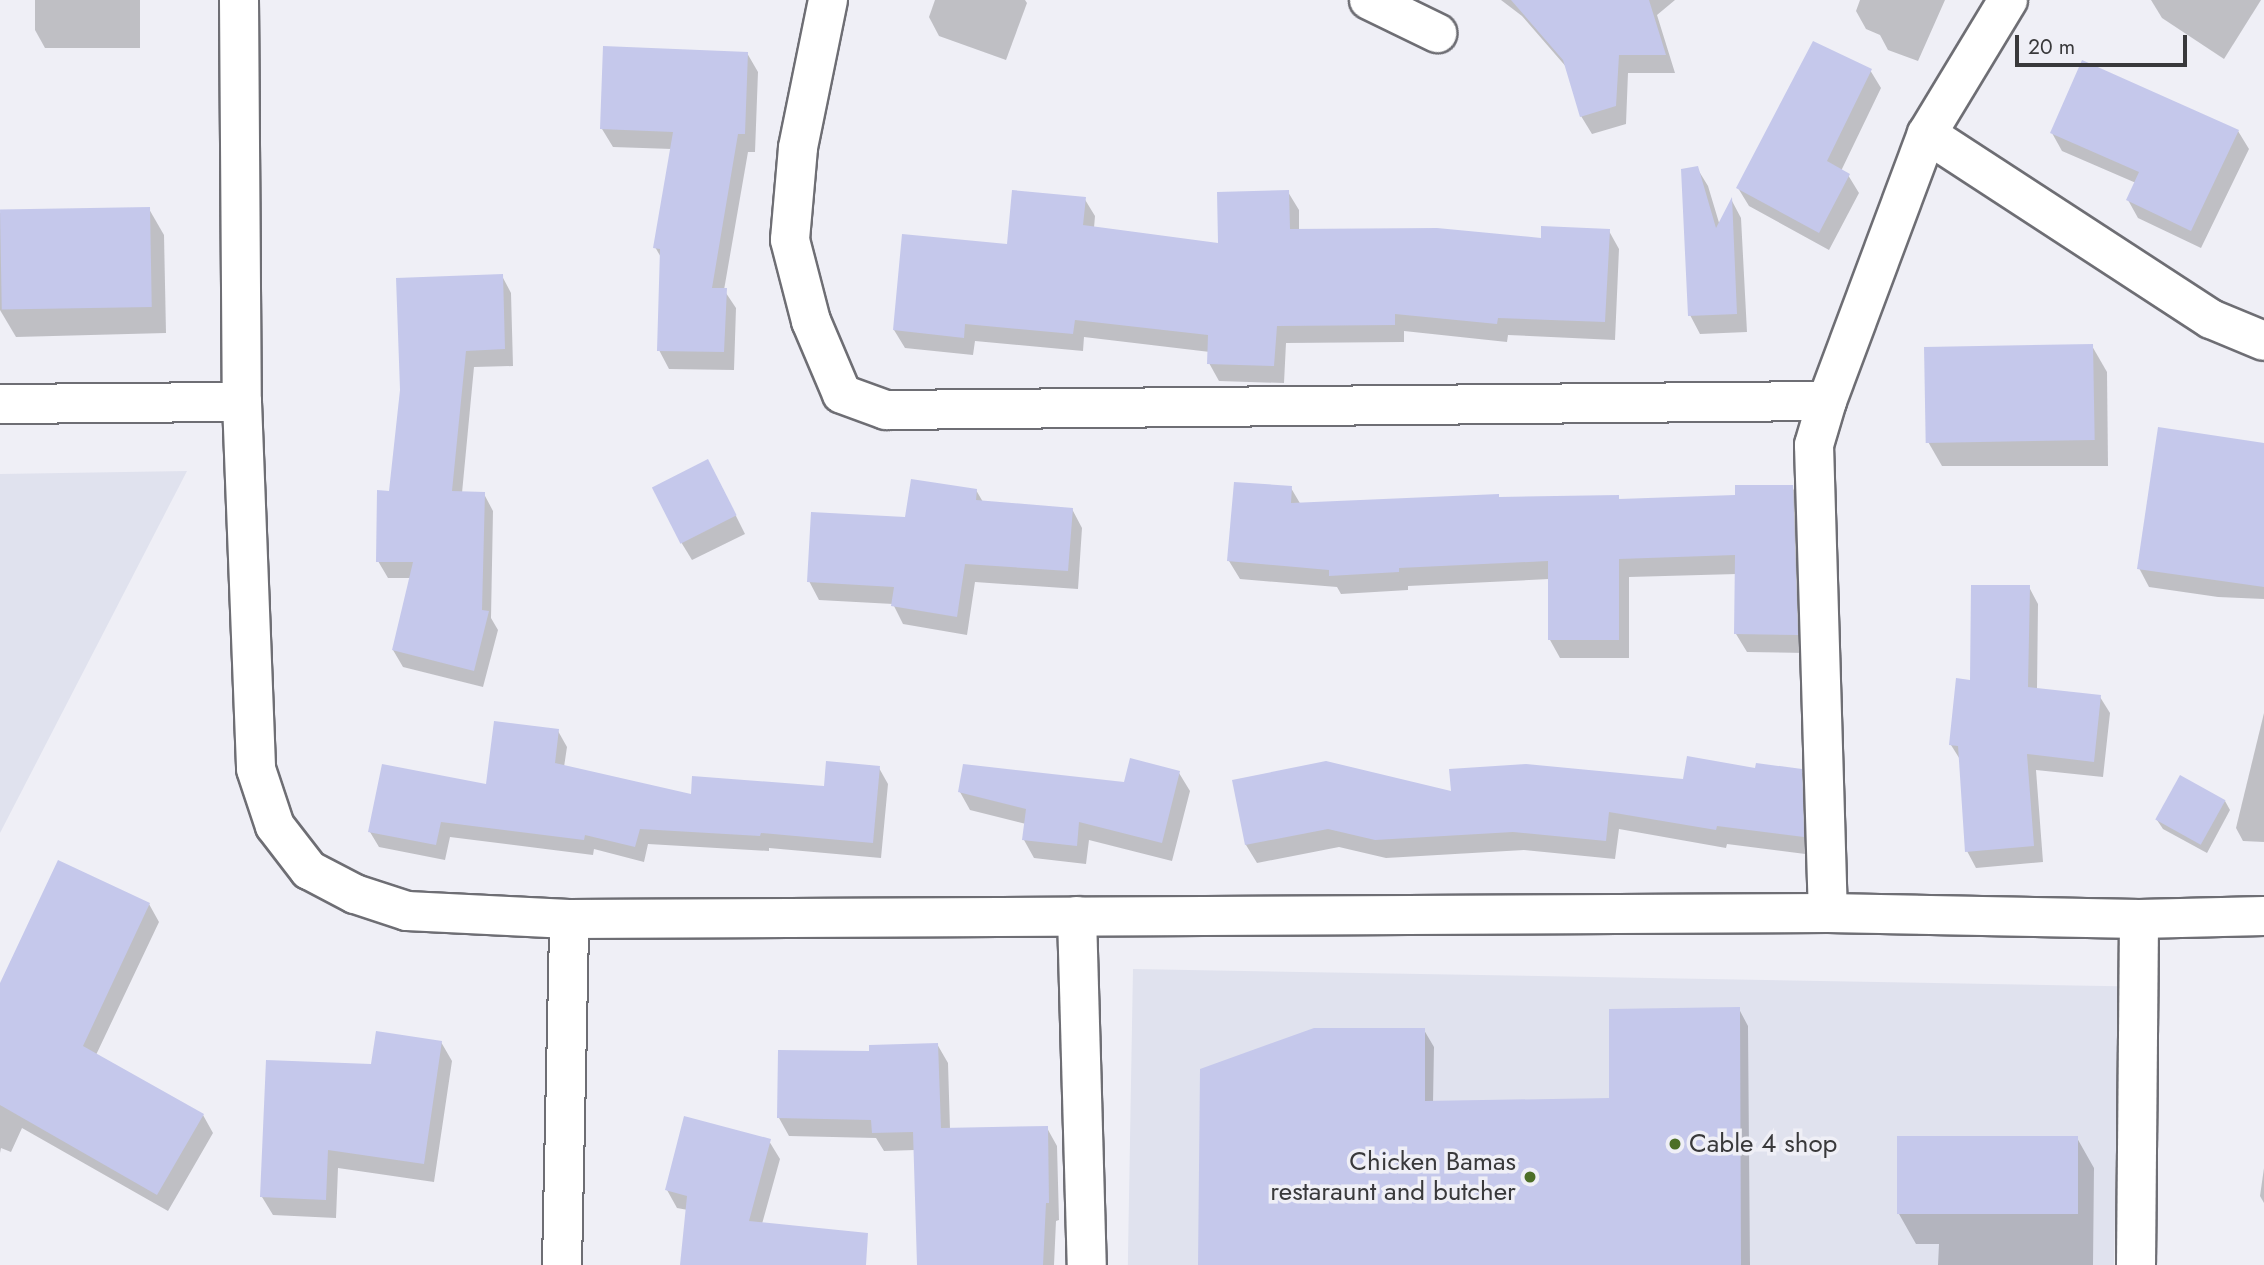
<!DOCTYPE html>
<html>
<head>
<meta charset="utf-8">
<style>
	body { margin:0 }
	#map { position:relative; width:2264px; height:1265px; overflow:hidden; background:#efeff6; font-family:Jost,sans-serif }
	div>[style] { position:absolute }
	.built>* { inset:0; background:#e0e2ee; transform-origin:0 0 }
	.shadow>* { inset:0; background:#0003 }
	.building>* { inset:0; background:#c5c8eb; transform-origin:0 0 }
	.roads { filter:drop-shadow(2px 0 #6e6e74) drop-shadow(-2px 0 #6e6e74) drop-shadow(0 2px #6e6e74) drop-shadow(0 -2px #6e6e74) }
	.street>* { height:38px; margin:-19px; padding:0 19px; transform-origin:19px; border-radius:19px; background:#fff }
	.secondary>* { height:38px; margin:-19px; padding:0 19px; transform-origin:19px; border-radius:19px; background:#fff }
	.dots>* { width:19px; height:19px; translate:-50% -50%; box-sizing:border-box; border:4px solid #efeff6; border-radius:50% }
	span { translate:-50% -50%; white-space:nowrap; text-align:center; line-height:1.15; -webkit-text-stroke:7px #efeff6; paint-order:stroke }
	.poi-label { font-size:26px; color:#39393b }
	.left { translate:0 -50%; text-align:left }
	.right { translate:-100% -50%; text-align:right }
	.scale { position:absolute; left:2015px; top:35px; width:172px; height:32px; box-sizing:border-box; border:4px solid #39393b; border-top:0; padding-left:9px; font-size:21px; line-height:24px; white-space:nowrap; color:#39393b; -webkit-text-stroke:5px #efeff6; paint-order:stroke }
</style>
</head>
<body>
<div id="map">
	<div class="built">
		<div style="clip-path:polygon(187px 471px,0 833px,0 474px)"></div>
		<div style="left:1133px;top:969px;width:986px;height:296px;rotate:1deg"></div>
	</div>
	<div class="shadow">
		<div style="clip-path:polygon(35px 0,140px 0,140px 48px,45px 48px,35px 30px)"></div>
		<div style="clip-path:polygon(935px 0,1025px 0,1027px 3px,1006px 60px,939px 36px,929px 17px)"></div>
		<div style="clip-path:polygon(1501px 0,1675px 0,1657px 15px,1675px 73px,1628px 73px,1626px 124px,1592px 134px,1581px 116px,1568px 69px,1522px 16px)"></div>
		<div style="clip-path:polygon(1860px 0,1945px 0,1918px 61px,1888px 50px,1880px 35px,1866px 29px,1856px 11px)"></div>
		<div style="clip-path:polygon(2151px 0,2261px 0,2224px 59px,2162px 18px)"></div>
		<div style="clip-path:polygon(747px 53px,758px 72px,755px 152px,748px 152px,724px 290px,736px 308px,734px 370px,669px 369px,659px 350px,662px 259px,655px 247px,672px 149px,613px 147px,602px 129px)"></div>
		<div style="clip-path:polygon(1870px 70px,1881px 88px,1841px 171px,1848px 175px,1859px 193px,1829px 250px,1749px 206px,1738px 188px)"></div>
		<div style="clip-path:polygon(2238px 131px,2249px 149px,2201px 248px,2138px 218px,2128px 200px,2136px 183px,2062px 151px,2052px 133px)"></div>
		<div style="clip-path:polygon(1697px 168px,1708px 186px,1720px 226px,1732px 201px,1741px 218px,1747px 332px,1700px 334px,1690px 315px)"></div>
		<div style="clip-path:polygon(1288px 192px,1299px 210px,1299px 231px,1542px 240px,1609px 231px,1619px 249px,1615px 340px,1508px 335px,1507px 342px,1404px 331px,1404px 342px,1286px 343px,1284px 383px,1219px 381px,1209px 363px,1210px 352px,1084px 337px,1083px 351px,975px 341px,973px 355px,905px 348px,894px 330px,1009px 246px,1084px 198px,1095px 216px,1094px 228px,1220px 245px)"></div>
		<div style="clip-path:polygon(149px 209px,164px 235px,166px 333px,16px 337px,0 310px,0 213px)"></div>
		<div style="clip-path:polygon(502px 276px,511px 293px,513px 366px,474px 367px,462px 493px,484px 494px,493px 511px,491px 618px,498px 630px,483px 687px,403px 667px,393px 650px,411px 578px,388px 578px,378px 561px,390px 492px,402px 390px)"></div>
		<div style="clip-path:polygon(2092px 346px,2107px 372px,2108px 466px,1942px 466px,1927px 440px)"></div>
		<div style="clip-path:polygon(718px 480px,745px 534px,692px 560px,681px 542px)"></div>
		<div style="clip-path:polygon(1792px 487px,1803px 505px,1807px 653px,1747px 652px,1736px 634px,1737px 574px,1629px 577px,1629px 658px,1560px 658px,1550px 640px,1549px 579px,1408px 586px,1408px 590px,1341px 594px,1337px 587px,1240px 579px,1229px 561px,1291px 488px,1301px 505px,1498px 496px,1500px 499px,1618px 497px,1620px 500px,1737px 496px)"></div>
		<div style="clip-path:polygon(976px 490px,983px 502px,1072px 509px,1082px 528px,1078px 589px,975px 582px,967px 635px,903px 624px,893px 604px,819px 600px,809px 581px)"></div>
		<div style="clip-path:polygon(2264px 502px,2264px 599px,2218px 597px,2149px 587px,2139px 568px)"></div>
		<div style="clip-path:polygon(2029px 587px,2038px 604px,2037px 689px,2100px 697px,2110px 713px,2103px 777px,2036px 770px,2043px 862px,1976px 868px,1967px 851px,1961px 761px,1951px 745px,1971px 682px)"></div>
		<div style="clip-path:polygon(2264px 713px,2264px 842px,2243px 841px,2236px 828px)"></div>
		<div style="clip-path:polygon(558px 731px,567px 747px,564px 767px,692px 796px,826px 788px,879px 768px,888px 784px,881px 858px,769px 848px,769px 851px,648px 844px,644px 862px,594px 849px,593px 855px,450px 837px,445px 860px,379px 847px,370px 832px,488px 786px)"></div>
		<div style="clip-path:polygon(1757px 770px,1801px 770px,1811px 789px,1813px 855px,1727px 844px,1726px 848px,1619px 829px,1615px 859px,1524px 850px,1386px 858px,1339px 847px,1257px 863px,1246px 845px,1234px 782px,1452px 793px,1685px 781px)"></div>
		<div style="clip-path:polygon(1179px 773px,1190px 791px,1172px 861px,1089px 840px,1086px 864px,1034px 858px,1024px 840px,1026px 824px,970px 810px,960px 792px,1125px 784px)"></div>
		<div style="clip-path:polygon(2225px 801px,2230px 810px,2207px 853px,2163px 829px,2157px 820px)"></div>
		<div style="clip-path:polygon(149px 904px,159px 922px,96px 1055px,203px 1115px,213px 1133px,168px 1211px,22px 1128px,11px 1152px,1px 1148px,0 1153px,0 987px)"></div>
		<div style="clip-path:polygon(1739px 1009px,1748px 1026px,1750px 1265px,1200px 1265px,1424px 1030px,1434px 1047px,1433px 1103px,1611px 1100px)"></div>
		<div style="clip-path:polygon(441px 1042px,452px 1061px,434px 1182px,338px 1168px,336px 1218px,273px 1215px,262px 1197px,372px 1066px)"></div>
		<div style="clip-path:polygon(937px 1044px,948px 1063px,950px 1129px,1047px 1128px,1057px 1146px,1059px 1220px,1056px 1221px,1054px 1265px,919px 1265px,915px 1150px,884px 1151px,876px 1138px,789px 1136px,779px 1118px,871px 1053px)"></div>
		<div style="clip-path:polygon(1899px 1137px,2077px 1138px,2094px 1168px,2093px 1265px,1938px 1265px,1939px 1244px,1916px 1244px,1899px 1214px)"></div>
		<div style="clip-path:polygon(769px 1141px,780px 1159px,762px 1224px,840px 1265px,682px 1265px,688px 1210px,677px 1208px,667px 1190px)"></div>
		<div style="clip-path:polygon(2264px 1168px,2264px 1203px,2260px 1196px)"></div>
	</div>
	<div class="building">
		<div style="clip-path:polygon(1511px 0,1649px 0,1666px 55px,1619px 55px,1616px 106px,1580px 117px,1563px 60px)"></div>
		<div style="clip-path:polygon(1813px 41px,1872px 69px,1827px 161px,1850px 174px,1819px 233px,1736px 188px)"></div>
		<div style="clip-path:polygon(603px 46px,748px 52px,745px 134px,738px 134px,712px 288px,727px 288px,724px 352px,657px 351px,660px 249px,653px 248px,673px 132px,600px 129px)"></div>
		<div style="clip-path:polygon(2082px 60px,2239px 130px,2191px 231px,2126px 200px,2139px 172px,2050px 133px)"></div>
		<div style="clip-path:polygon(1698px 166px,1716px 228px,1732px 197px,1737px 314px,1688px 316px,1681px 169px)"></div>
		<div style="clip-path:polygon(1012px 190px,1086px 197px,1083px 225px,1218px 243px,1217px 192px,1289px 190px,1290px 229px,1437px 228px,1541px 238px,1541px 226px,1610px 229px,1605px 322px,1498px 318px,1497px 324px,1395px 314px,1395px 325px,1277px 326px,1274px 366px,1207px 364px,1208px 335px,1075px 320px,1073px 334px,965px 324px,964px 338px,893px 330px,902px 234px,1007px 244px)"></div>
		<div style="left:150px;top:207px;width:100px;height:150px;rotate:89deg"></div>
		<div style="clip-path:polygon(503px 274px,505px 349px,466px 351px,452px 491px,485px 492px,482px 610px,489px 611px,474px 671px,392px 650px,413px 562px,376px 562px,377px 490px,389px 491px,400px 390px,396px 278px)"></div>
		<div style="left:2093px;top:344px;width:96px;height:169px;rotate:89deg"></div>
		<div style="clip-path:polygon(2158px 427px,2264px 443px,2264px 587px,2137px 569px)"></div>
		<div style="left:708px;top:459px;width:63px;height:63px;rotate:63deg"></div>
		<div style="clip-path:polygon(911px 479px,977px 489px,976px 500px,1073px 508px,1068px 571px,965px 564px,957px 617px,891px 606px,894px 587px,807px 582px,811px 512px,905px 517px)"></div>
		<div style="clip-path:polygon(1234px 482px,1292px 486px,1291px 503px,1499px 494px,1499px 497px,1619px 495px,1619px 499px,1735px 495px,1735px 485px,1793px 485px,1798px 635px,1734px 634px,1735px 555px,1619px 559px,1619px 640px,1548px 640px,1548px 561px,1399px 568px,1399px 572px,1329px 576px,1329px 570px,1227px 561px)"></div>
		<div style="clip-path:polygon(1971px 585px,2030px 585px,2028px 687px,2101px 695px,2094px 762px,2027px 754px,2034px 846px,1965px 852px,1958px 746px,1949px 745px,1956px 678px,1970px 680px)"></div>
		<div style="clip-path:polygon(494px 721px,559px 729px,555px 763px,691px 794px,692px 776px,824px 786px,826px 761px,880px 766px,873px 843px,761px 833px,760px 836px,640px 829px,635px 847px,585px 835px,584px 840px,441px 822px,436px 845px,368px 832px,382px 764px,486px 784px)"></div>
		<div style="clip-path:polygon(1687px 756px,1755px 768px,1756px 763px,1802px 769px,1804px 837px,1717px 826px,1716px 830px,1609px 812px,1606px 841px,1513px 832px,1375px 840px,1328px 829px,1245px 845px,1232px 780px,1326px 761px,1451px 791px,1449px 769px,1526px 764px,1683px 779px)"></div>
		<div style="clip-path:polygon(1130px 758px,1180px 771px,1162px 843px,1079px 822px,1077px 846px,1022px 840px,1026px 809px,958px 792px,963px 764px,1124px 782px)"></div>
		<div style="left:2180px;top:775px;width:52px;height:51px;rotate:29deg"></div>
		<div style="clip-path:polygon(58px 860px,150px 903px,83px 1046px,204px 1114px,157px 1195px,0 1105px,0 983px)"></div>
		<div style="clip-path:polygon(1740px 1007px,1741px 1265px,1198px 1265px,1200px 1069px,1314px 1028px,1425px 1028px,1425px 1101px,1609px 1098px,1609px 1009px)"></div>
		<div style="clip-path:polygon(376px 1031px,442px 1041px,424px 1164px,328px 1150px,326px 1200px,260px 1197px,266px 1060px,371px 1064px)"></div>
		<div style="clip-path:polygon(938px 1043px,941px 1128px,1048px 1126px,1049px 1203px,1046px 1203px,1043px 1265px,917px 1265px,913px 1132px,872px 1133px,871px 1120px,777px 1118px,778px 1050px,869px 1051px,869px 1045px)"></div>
		<div style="clip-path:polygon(684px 1116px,771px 1139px,749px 1221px,868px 1233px,866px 1265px,680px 1265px,687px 1196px,665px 1190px)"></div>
		<div style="left:1897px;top:1136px;width:181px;height:78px"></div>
	</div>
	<div class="roads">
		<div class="street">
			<div style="left:828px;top:0;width:151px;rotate:101.5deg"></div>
			<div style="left:798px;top:148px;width:92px;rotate:95deg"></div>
			<div style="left:790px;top:240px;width:84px;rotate:75.5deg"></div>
			<div style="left:811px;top:321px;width:79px;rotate:67deg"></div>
			<div style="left:842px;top:394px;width:47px;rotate:20deg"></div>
			<div style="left:886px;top:410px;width:941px;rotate:-0.55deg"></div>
			<div style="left:1827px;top:401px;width:46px;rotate:106.5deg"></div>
			<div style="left:1814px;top:445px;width:468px;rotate:88.3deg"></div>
			<div style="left:1369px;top:0;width:76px;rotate:25.9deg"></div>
			<div style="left:2008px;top:0;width:157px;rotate:121.2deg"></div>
			<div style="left:1927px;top:134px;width:339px;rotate:33.1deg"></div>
			<div style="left:2211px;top:319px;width:57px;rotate:22.5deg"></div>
			<div style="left:1827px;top:401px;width:285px;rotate:-69.5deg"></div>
			<div style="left:0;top:404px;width:242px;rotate:-0.5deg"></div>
			<div style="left:562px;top:1265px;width:346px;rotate:-88.8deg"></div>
			<div style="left:2136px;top:1265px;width:346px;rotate:-89.5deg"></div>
		</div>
		<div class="secondary">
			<div style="left:239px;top:0;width:402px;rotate:89.6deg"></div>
			<div style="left:242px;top:402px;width:367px;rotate:87.8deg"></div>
			<div style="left:256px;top:769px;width:60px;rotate:71.6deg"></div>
			<div style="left:275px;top:826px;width:56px;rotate:52.3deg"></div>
			<div style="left:309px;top:870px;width:52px;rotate:27.6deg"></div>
			<div style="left:355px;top:894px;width:55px;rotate:18.1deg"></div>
			<div style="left:407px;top:911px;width:162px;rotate:2.8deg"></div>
			<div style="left:569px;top:919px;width:1259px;rotate:-0.27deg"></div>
			<div style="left:1828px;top:913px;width:311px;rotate:1.1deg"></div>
			<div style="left:2139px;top:919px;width:125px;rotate:-1.4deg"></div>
			<div style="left:1077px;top:916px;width:349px;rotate:88.4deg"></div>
		</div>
	</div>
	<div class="dots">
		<div style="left:1675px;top:1144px;background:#4d6f27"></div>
		<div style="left:1530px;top:1177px;background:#4d6f27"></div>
	</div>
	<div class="poi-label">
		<span class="left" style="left:1689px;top:1144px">Cable 4 shop</span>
		<span class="right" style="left:1516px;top:1177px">Chicken Bamas<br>restaraunt and butcher</span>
	</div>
	<div class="scale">20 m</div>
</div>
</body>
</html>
